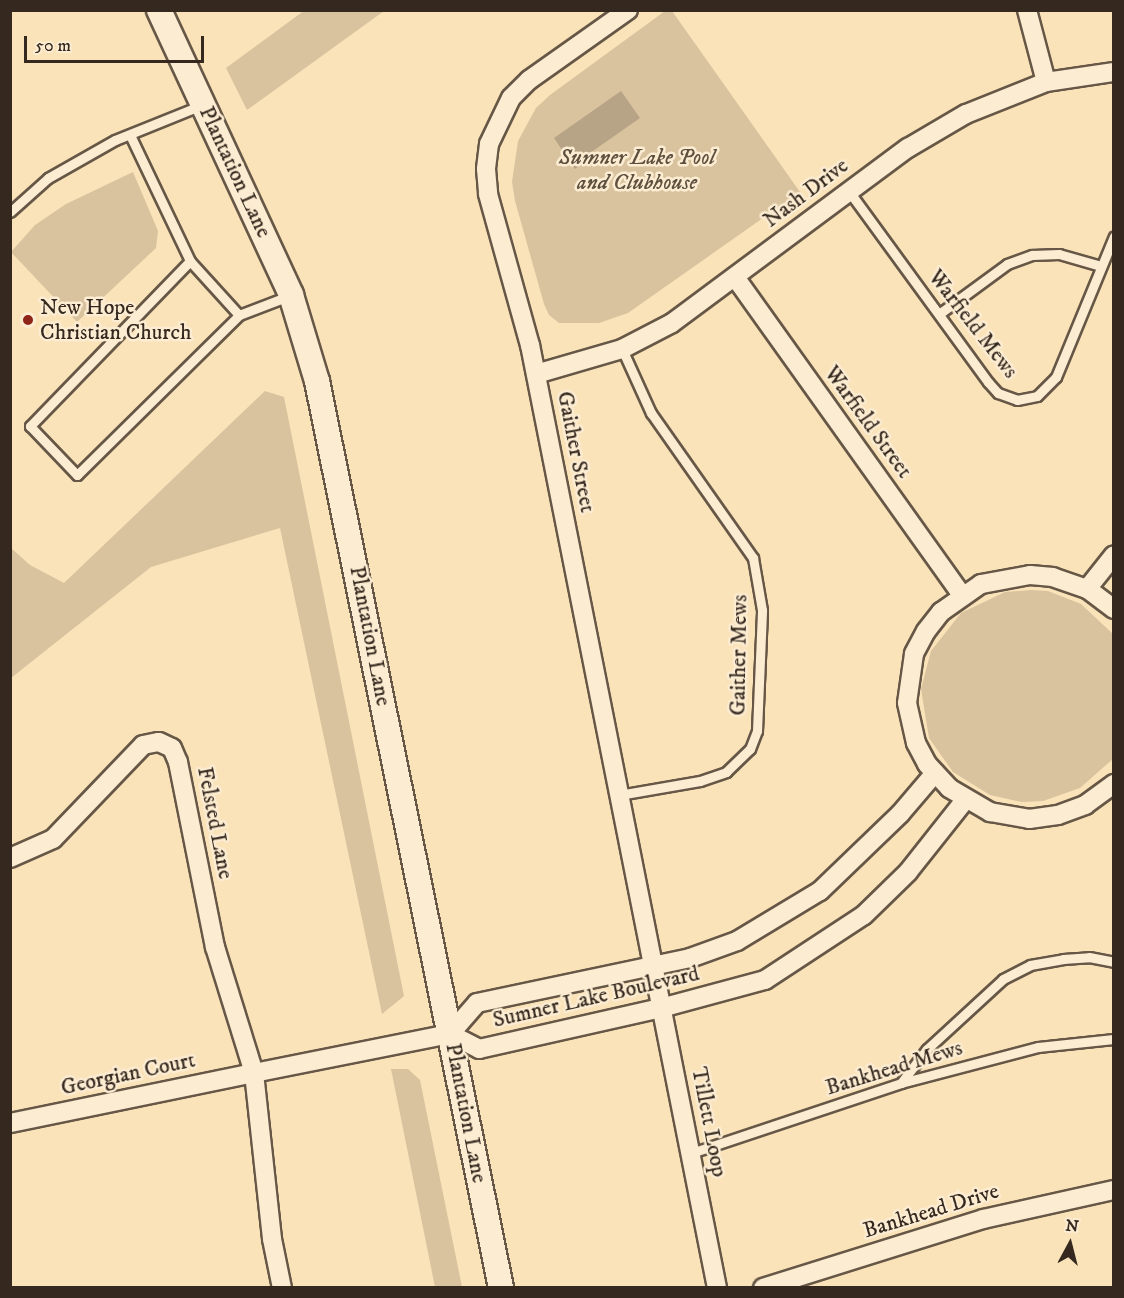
<!DOCTYPE html>
<html>
<head>
<meta charset="utf-8">
<style>
	body { margin:0 }
	#map { position:relative; width:1124px; height:1298px; overflow:hidden; background:#fae2b9; font-family:"IM FELL DW Pica",serif }
	div>[style] { position:absolute }
	.green>* { inset:0; background:#d9c39f }
	.water>* { inset:0; background:#b7a385 }
	.roads { filter:drop-shadow(2px 0 #665746) drop-shadow(-2px 0 #665746) drop-shadow(0 2px #665746) drop-shadow(0 -2px #665746) }
	.service>* { height:9px; margin:-4.5px; padding:0 4.5px; transform-origin:4.5px; border-radius:4.5px; background:#fcecd2 }
	.minor>* { height:18px; margin:-9px; padding:0 9px; transform-origin:9px; border-radius:9px; background:#fcecd2 }
	.tertiary>* { height:24px; margin:-12px; padding:0 12px; transform-origin:12px; border-radius:12px; background:#fcecd2 }
	.dots>* { width:16px; height:16px; translate:-50% -50%; box-sizing:border-box; border:3px solid #fcecd2; border-radius:50% }
	span { translate:-50% -50%; white-space:nowrap; text-align:center; line-height:1.15; -webkit-text-stroke:5px #fcecd2; paint-order:stroke }
	.park-label { font-size:22px; color:#5e503f; font-style:italic }
	.street-label { font-size:22px; color:#35291f }
	.poi-label { font-size:22px; color:#35291f }
	.left { translate:0 -50%; text-align:left }
	.frame { position:absolute; inset:0; border:12px solid #35291f; pointer-events:none }
	.north { position:absolute; left:1040px; top:1214px; width:60px; height:60px; -webkit-text-stroke:4px #fcecd2; paint-order:stroke; rotate:7deg; font-size:16px; font-weight:700; line-height:24px; text-align:center; color:#35291f }
	.north::after { content:''; display:block; margin:auto; width:21px; height:27px; background:#35291f; clip-path:polygon(50% 0,100% 100%,50% 72%,0 100%) }
	.scale { position:absolute; left:24px; top:36px; width:180px; height:27px; box-sizing:border-box; border:3px solid #35291f; border-top:0; padding-left:8px; font-size:18px; line-height:21px; white-space:nowrap; color:#35291f; -webkit-text-stroke:4px #fcecd2; paint-order:stroke }
</style>
</head>
<body>
<div id="map">
	<div class="green">
		<div style="clip-path:polygon(305px 10px,384px 11px,247px 110px,226px 68px)"></div>
		<div style="clip-path:polygon(665px 11px,672px 11px,800px 192px,628px 313px,599px 323px,559px 323px,549px 315px,544px 304px,515px 201px,512px 182px,518px 141px,536px 108px,550px 95px)"></div>
		<div style="clip-path:polygon(133px 172px,158px 231px,156px 248px,77px 322px,11px 252px,35px 225px,66px 204px)"></div>
		<div style="clip-path:polygon(265px 391px,284px 397px,404px 996px,382px 1014px,280px 528px,151px 567px,11px 678px,11px 548px,30px 565px,64px 583px)"></div>
		<div style="clip-path:polygon(1031px 590px,1048px 591px,1081px 604px,1113px 634px,1114px 758px,1080px 788px,1043px 801px,1022px 802px,990px 795px,953px 772px,929px 738px,921px 689px,931px 651px,961px 613px,1005px 592px)"></div>
		<div style="clip-path:polygon(391px 1069px,408px 1069px,420px 1080px,462px 1287px,435px 1287px)"></div>
	</div>
	<div class="water">
		<div style="clip-path:polygon(621px 91px,640px 118px,580px 160px,582px 164px,575px 169px,554px 138px)"></div>
	</div>
	<div class="roads">
		<div class="service">
			<div style="left:130px;top:135px;width:140px;rotate:64.5deg"></div>
			<div style="left:848px;top:190px;width:238px;rotate:53.9deg"></div>
			<div style="left:988px;top:382px;width:15px;rotate:48deg"></div>
			<div style="left:998px;top:393px;width:20px;rotate:20deg"></div>
			<div style="left:1017px;top:400px;width:20px;rotate:-11deg"></div>
			<div style="left:1037px;top:396px;width:27px;rotate:-45deg"></div>
			<div style="left:1056px;top:377px;width:152px;rotate:-67.6deg"></div>
			<div style="left:10px;top:212px;width:51px;rotate:-41.8deg"></div>
			<div style="left:48px;top:178px;width:77px;rotate:-29.6deg"></div>
			<div style="left:115px;top:140px;width:94px;rotate:-21.9deg"></div>
			<div style="left:939px;top:314px;width:84px;rotate:-36.3deg"></div>
			<div style="left:1007px;top:264px;width:27px;rotate:-20deg"></div>
			<div style="left:1032px;top:255px;width:27px;rotate:-2deg"></div>
			<div style="left:1059px;top:254px;width:44px;rotate:15.9deg"></div>
			<div style="left:239px;top:315px;width:73px;rotate:-132.2deg"></div>
			<div style="left:190px;top:261px;width:230px;rotate:134.1deg"></div>
			<div style="left:30px;top:426px;width:68px;rotate:46.2deg"></div>
			<div style="left:77px;top:475px;width:228px;rotate:-44.6deg"></div>
			<div style="left:239px;top:315px;width:56px;rotate:-21deg"></div>
			<div style="left:619px;top:795px;width:82px;rotate:-9.8deg"></div>
			<div style="left:700px;top:781px;width:28px;rotate:-19deg"></div>
			<div style="left:726px;top:772px;width:33px;rotate:-44deg"></div>
			<div style="left:750px;top:749px;width:19px;rotate:-69deg"></div>
			<div style="left:757px;top:731px;width:121px;rotate:-87.6deg"></div>
			<div style="left:762px;top:610px;width:53px;rotate:-99.8deg"></div>
			<div style="left:753px;top:558px;width:177px;rotate:-125.1deg"></div>
			<div style="left:651px;top:413px;width:70px;rotate:-114.4deg"></div>
			<div style="left:901px;top:1083px;width:43px;rotate:-52.6deg"></div>
			<div style="left:927px;top:1049px;width:103px;rotate:-42.6deg"></div>
			<div style="left:1003px;top:979px;width:30px;rotate:-27deg"></div>
			<div style="left:1030px;top:965px;width:34px;rotate:-10deg"></div>
			<div style="left:1063px;top:959px;width:26px;rotate:-4deg"></div>
			<div style="left:1089px;top:957px;width:25px;rotate:11deg"></div>
			<div style="left:691px;top:1153px;width:221px;rotate:-18.4deg"></div>
			<div style="left:901px;top:1083px;width:142px;rotate:-14.7deg"></div>
			<div style="left:1038px;top:1047px;width:76px;rotate:-6deg"></div>
		</div>
		<div class="minor">
			<div style="left:628px;top:10px;width:121px;rotate:144.7deg"></div>
			<div style="left:529px;top:80px;width:25px;rotate:135deg"></div>
			<div style="left:511px;top:98px;width:51px;rotate:115.6deg"></div>
			<div style="left:489px;top:144px;width:25px;rotate:97deg"></div>
			<div style="left:486px;top:169px;width:25px;rotate:85deg"></div>
			<div style="left:488px;top:194px;width:157px;rotate:74.5deg"></div>
			<div style="left:530px;top:345px;width:961px;rotate:78.78deg"></div>
			<div style="left:1027px;top:10px;width:74px;rotate:75.2deg"></div>
			<div style="left:735px;top:277px;width:391px;rotate:54.5deg"></div>
			<div style="left:536px;top:374px;width:90px;rotate:-16.2deg"></div>
			<div style="left:622px;top:349px;width:56px;rotate:-27.5deg"></div>
			<div style="left:672px;top:323px;width:294px;rotate:-36.6deg"></div>
			<div style="left:908px;top:148px;width:67px;rotate:-30.4deg"></div>
			<div style="left:966px;top:114px;width:86px;rotate:-21.8deg"></div>
			<div style="left:1046px;top:82px;width:69px;rotate:-8.4deg"></div>
			<div style="left:1087px;top:589px;width:43px;rotate:-51.5deg"></div>
			<div style="left:1114px;top:609px;width:34px;rotate:-143deg"></div>
			<div style="left:1087px;top:589px;width:36px;rotate:-161deg"></div>
			<div style="left:1053px;top:577px;width:23px;rotate:-175deg"></div>
			<div style="left:1030px;top:575px;width:50px;rotate:169.6deg"></div>
			<div style="left:981px;top:584px;width:49px;rotate:145deg"></div>
			<div style="left:941px;top:612px;width:24px;rotate:128deg"></div>
			<div style="left:926px;top:631px;width:26px;rotate:118deg"></div>
			<div style="left:914px;top:654px;width:49px;rotate:98.1deg"></div>
			<div style="left:907px;top:703px;width:41px;rotate:77.3deg"></div>
			<div style="left:916px;top:743px;width:24px;rotate:62deg"></div>
			<div style="left:927px;top:764px;width:33px;rotate:47deg"></div>
			<div style="left:949px;top:788px;width:48px;rotate:30.3deg"></div>
			<div style="left:990px;top:812px;width:40px;rotate:10deg"></div>
			<div style="left:1029px;top:819px;width:29px;rotate:-8deg"></div>
			<div style="left:1058px;top:815px;width:29px;rotate:-20deg"></div>
			<div style="left:1085px;top:805px;width:36px;rotate:-36deg"></div>
			<div style="left:10px;top:858px;width:47px;rotate:-23.8deg"></div>
			<div style="left:53px;top:839px;width:130px;rotate:-46.2deg"></div>
			<div style="left:143px;top:745px;width:16px;rotate:-11deg"></div>
			<div style="left:159px;top:742px;width:14px;rotate:25deg"></div>
			<div style="left:172px;top:748px;width:15px;rotate:67deg"></div>
			<div style="left:178px;top:762px;width:189px;rotate:78.7deg"></div>
			<div style="left:215px;top:947px;width:132px;rotate:72.8deg"></div>
			<div style="left:254px;top:1073px;width:200px;rotate:-11.3deg"></div>
			<div style="left:450px;top:1034px;width:33px;rotate:27deg"></div>
			<div style="left:479px;top:1049px;width:187px;rotate:-12.7deg"></div>
			<div style="left:661px;top:1008px;width:108px;rotate:-15.1deg"></div>
			<div style="left:765px;top:980px;width:118px;rotate:-33.3deg"></div>
			<div style="left:864px;top:915px;width:62px;rotate:-44.3deg"></div>
			<div style="left:908px;top:872px;width:92px;rotate:-51.6deg"></div>
			<div style="left:450px;top:1034px;width:41px;rotate:-48.9deg"></div>
			<div style="left:477px;top:1003px;width:218px;rotate:-11.9deg"></div>
			<div style="left:690px;top:958px;width:50px;rotate:-19.9deg"></div>
			<div style="left:737px;top:941px;width:97px;rotate:-31.1deg"></div>
			<div style="left:820px;top:891px;width:111px;rotate:-43.9deg"></div>
			<div style="left:900px;top:814px;width:54px;rotate:-49.5deg"></div>
			<div style="left:10px;top:1123px;width:249px;rotate:-11.6deg"></div>
			<div style="left:254px;top:1073px;width:167px;rotate:83.8deg"></div>
			<div style="left:272px;top:1239px;width:50px;rotate:78.5deg"></div>
			<div style="left:763px;top:1288px;width:231px;rotate:-17.4deg"></div>
			<div style="left:983px;top:1219px;width:134px;rotate:-12.5deg"></div>
		</div>
		<div class="tertiary">
			<div style="left:159px;top:10px;width:314px;rotate:65.1deg"></div>
			<div style="left:291px;top:295px;width:90px;rotate:73.2deg"></div>
			<div style="left:317px;top:381px;width:925px;rotate:78.53deg"></div>
		</div>
	</div>
	<div class="dots">
		<div style="left:28px;top:320px;background:#8f2418"></div>
	</div>
	<div class="park-label">
		<span style="left:637px;top:170px">Sumner Lake Pool<br>and Clubhouse</span>
	</div>
	<div class="street-label">
		<span style="left:235px;top:172px;rotate:65deg">Plantation Lane</span>
		<span style="left:806px;top:193px;rotate:-37deg">Nash Drive</span>
		<span style="left:973px;top:324px;rotate:52deg">Warfield Mews</span>
		<span style="left:868px;top:422px;rotate:54deg">Warfield Street</span>
		<span style="left:576px;top:452px;rotate:79deg">Gaither Street</span>
		<span style="left:370px;top:636px;rotate:79deg">Plantation Lane</span>
		<span style="left:739px;top:655px;rotate:-89deg">Gaither Mews</span>
		<span style="left:215px;top:823px;rotate:79deg">Felsted Lane</span>
		<span style="left:596px;top:997px;rotate:-13deg">Sumner Lake Boulevard</span>
		<span style="left:894px;top:1068px;rotate:-17deg">Bankhead Mews</span>
		<span style="left:128px;top:1074px;rotate:-12deg">Georgian Court</span>
		<span style="left:466px;top:1113px;rotate:79deg">Plantation Lane</span>
		<span style="left:709px;top:1122px;rotate:79deg">Tillett Loop</span>
		<span style="left:931px;top:1211px;rotate:-17deg">Bankhead Drive</span>
	</div>
	<div class="poi-label">
		<span class="left" style="left:40px;top:320px">New Hope<br>Christian Church</span>
	</div>
	<div class="frame"></div>
	<div class="north">N</div>
	<div class="scale">50 m</div>
</div>
</body>
</html>
